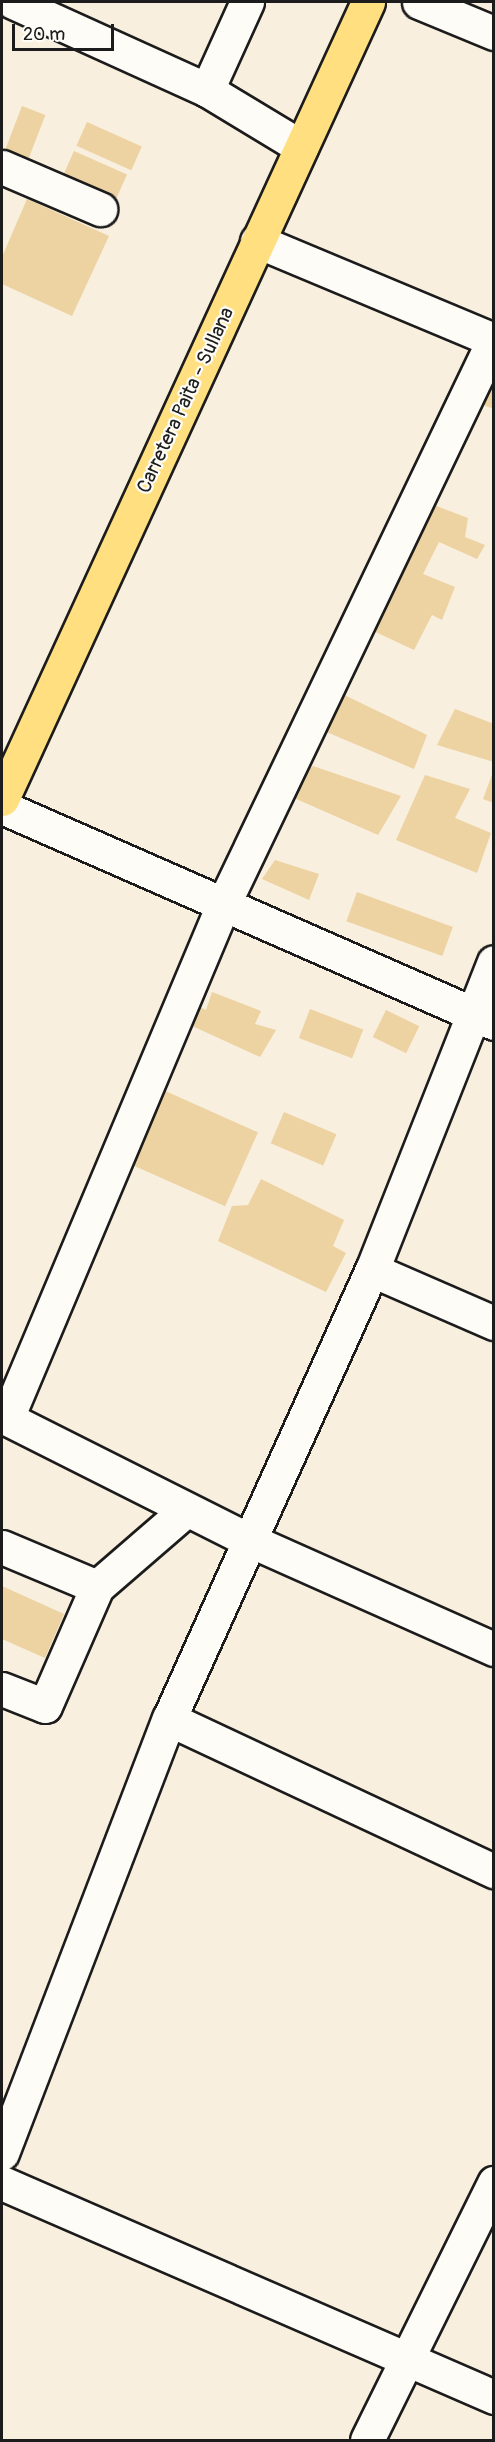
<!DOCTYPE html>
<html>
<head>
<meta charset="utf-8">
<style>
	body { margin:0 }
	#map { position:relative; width:495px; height:2442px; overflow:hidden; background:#f8efde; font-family:Pangolin,sans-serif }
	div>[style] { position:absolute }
	.building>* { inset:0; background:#edd2a2; transform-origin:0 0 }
	.roads { filter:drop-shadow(2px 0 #1c1c1c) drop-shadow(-2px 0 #1c1c1c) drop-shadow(0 2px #1c1c1c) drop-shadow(0 -2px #1c1c1c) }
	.minor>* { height:33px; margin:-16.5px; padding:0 16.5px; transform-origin:16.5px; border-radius:16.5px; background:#fdfcf7 }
	.major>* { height:33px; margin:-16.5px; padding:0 16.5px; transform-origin:16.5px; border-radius:16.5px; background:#ffdf80 }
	span { translate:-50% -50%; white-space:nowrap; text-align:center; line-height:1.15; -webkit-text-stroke:4.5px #fdfcf7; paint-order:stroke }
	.street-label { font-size:20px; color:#1c1c1c }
	.frame { position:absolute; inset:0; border:3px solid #1c1c1c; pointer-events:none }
	.scale { position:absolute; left:12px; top:24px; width:102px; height:27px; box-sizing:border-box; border:3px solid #1c1c1c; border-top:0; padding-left:8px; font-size:18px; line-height:21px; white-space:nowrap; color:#1c1c1c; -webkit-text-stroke:4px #fdfcf7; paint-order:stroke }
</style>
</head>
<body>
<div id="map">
	<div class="building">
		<div style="left:22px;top:106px;width:25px;height:53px;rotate:21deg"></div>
		<div style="left:87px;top:122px;width:60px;height:26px;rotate:24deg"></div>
		<div style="left:74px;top:151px;width:58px;height:26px;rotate:24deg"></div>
		<div style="clip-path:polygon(27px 199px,109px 236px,72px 316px,2px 284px,2px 257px)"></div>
		<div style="clip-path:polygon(494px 374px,494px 409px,469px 400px)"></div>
		<div style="clip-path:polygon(418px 499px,468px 518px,465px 537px,485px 545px,477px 559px,439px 542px,423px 574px,455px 587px,442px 620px,432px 615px,414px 650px,365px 627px)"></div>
		<div style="clip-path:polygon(334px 690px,427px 735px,414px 769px,317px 728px)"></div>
		<div style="clip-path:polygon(455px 709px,494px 724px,494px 762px,437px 745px)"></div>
		<div style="clip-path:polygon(313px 766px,401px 796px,378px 835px,285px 794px)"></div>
		<div style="clip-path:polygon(493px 772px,494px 772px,494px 803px,483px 799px)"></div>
		<div style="clip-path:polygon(425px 775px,470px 789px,455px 818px,491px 833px,477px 873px,396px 840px)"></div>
		<div style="clip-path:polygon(275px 860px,319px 874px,309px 900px,262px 879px)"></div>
		<div style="left:357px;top:892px;width:102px;height:31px;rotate:20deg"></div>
		<div style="clip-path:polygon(212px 992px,261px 1011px,255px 1024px,276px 1030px,260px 1057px,177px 1019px,185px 1000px,206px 1010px)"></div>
		<div style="left:310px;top:1009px;width:57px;height:31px;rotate:21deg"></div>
		<div style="left:386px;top:1010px;width:37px;height:30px;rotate:26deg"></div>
		<div style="left:163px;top:1090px;width:104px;height:81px;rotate:24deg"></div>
		<div style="left:284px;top:1112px;width:57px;height:34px;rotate:23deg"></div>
		<div style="clip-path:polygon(261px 1179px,344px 1220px,333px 1246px,346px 1253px,326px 1292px,218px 1241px,232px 1206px,248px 1205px)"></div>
		<div style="clip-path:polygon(2px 1586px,64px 1614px,45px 1658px,2px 1639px)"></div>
	</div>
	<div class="roads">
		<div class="minor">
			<div style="left:13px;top:2px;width:213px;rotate:24.4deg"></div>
			<div style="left:207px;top:90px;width:110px;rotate:31.2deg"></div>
			<div style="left:419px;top:2px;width:81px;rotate:22.5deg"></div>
			<div style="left:207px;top:90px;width:97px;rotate:-65.6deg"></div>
			<div style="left:2px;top:167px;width:107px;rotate:23.2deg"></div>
			<div style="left:257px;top:241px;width:257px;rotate:22.7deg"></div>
			<div style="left:2px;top:807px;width:537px;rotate:23.7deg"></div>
			<div style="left:372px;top:1270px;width:133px;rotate:23.5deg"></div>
			<div style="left:2px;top:1416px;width:276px;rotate:26.7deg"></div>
			<div style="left:249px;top:1540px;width:268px;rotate:24deg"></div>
			<div style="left:7px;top:1418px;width:557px;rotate:-67.17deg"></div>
			<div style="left:223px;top:905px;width:628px;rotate:-64.41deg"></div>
			<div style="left:2px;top:1547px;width:103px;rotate:22.8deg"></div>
			<div style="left:2px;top:1689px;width:46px;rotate:21.6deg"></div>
			<div style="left:45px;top:1706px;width:130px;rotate:-66.4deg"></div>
			<div style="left:97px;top:1587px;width:118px;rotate:-40.9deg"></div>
			<div style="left:169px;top:1719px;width:359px;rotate:25.1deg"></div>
			<div style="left:2px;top:2153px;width:465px;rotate:-69deg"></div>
			<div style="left:169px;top:1719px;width:493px;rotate:-65.7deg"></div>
			<div style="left:372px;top:1270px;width:331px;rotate:-68.4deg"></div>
			<div style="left:2px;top:2183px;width:537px;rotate:23.51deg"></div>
			<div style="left:367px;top:2440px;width:287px;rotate:-63.7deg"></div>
		</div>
		<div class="major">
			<div style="left:2px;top:799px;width:877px;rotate:-65.33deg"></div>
		</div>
	</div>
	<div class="street-label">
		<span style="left:185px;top:400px;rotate:-65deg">Carretera Paita - Sullana</span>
	</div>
	<div class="frame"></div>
	<div class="scale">20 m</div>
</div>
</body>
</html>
